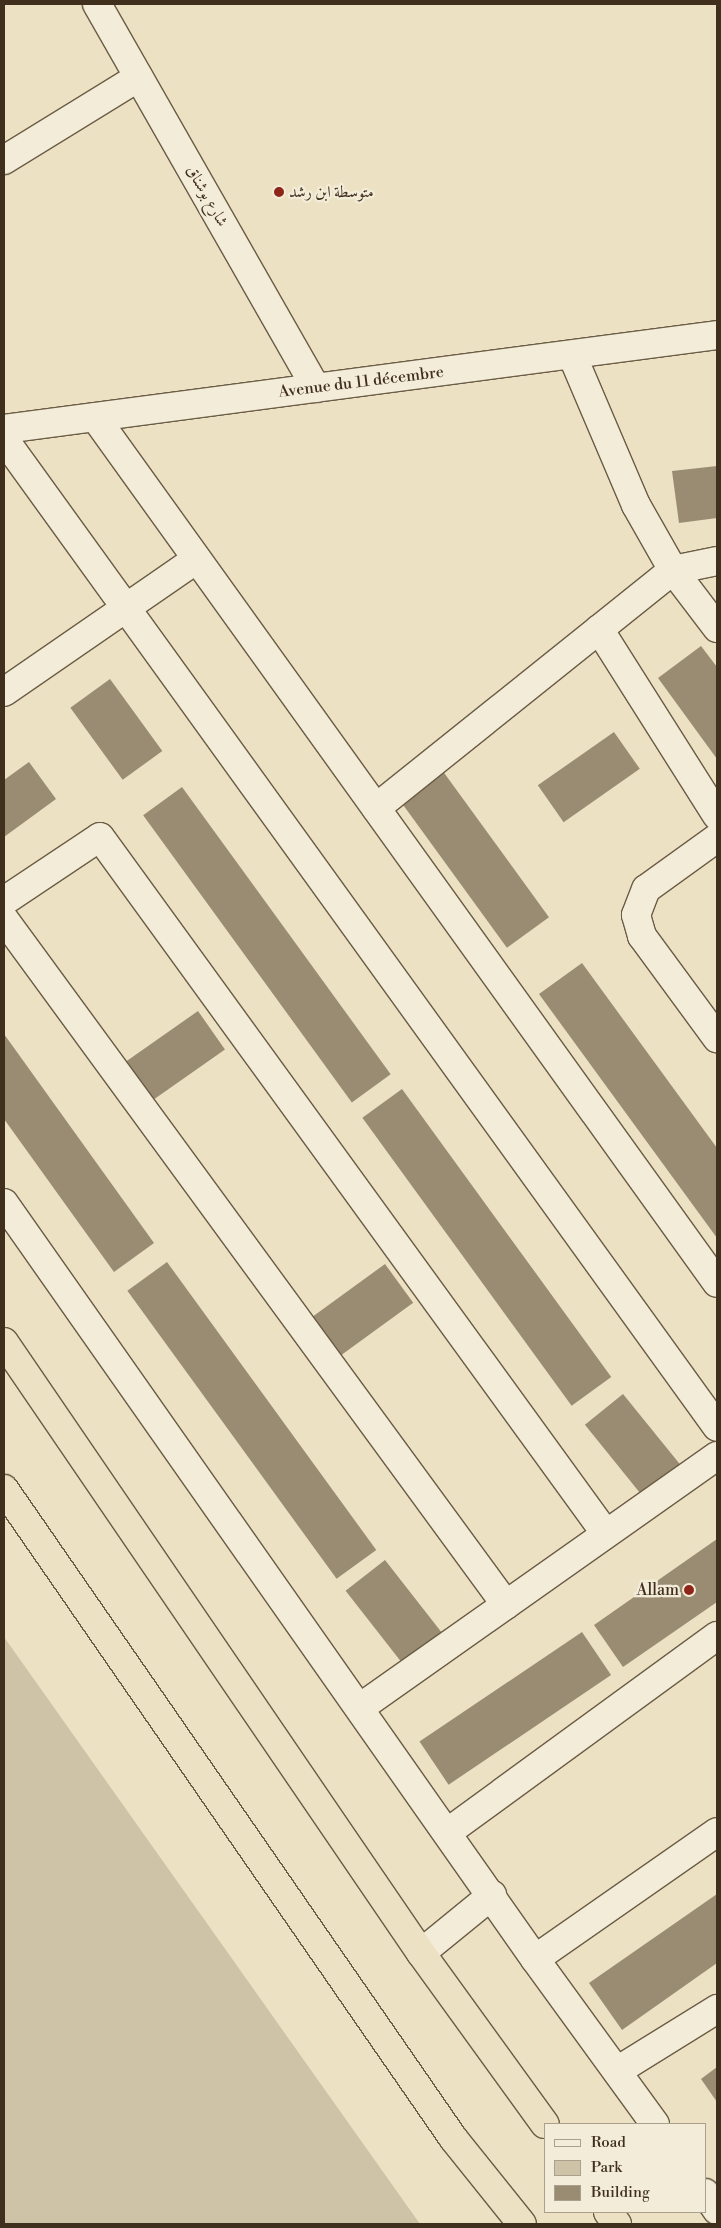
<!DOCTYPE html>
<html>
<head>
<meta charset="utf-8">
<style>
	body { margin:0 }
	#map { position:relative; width:721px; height:2228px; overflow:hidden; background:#ece1c3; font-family:"Libre Bodoni",Amiri,serif }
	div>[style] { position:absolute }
	.green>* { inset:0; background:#cfc3a7 }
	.building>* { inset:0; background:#998c73; transform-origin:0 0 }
	.roads { filter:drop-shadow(1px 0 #6b5c46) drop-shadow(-1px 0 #6b5c46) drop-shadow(0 1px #6b5c46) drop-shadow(0 -1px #6b5c46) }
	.minor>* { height:28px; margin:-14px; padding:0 14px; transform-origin:14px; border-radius:14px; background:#f3ecd8 }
	.highway>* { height:28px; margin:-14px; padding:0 14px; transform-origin:14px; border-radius:14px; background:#ece1c3 }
	.dots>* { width:14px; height:14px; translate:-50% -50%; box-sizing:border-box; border:2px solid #f3ecd8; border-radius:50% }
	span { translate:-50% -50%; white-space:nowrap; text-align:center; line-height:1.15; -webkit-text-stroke:4.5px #f3ecd8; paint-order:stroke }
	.poi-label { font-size:16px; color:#402f1d }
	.left { translate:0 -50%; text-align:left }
	.right { translate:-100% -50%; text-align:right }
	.street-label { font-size:16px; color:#402f1d }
	.frame { position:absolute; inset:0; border:5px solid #402f1d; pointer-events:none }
	.legend { position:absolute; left:544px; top:2123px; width:162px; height:90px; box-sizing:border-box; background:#f3ecd8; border:1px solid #aba08d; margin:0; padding:6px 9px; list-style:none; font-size:15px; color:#402f1d }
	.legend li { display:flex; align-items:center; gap:10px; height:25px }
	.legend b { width:25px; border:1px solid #aba08d }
</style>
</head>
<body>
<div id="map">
	<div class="green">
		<div style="clip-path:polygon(4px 1637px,420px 2224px,4px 2224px)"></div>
	</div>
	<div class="building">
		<div style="clip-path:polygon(717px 466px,717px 518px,679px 523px,672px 471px)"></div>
		<div style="clip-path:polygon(701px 646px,717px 667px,717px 759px,658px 678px)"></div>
		<div style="left:110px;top:679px;width:89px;height:49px;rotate:54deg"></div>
		<div style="left:614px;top:732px;width:45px;height:93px;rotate:55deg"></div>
		<div style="clip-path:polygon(29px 762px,56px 799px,4px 837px,4px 780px)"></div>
		<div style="left:442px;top:770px;width:182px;height:52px;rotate:54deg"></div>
		<div style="left:182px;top:787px;width:355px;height:48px;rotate:54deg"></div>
		<div style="clip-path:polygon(582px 963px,717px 1148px,717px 1238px,539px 994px)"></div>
		<div style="left:198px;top:1011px;width:47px;height:97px;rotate:55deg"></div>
		<div style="clip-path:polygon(4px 1034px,154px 1243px,114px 1272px,4px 1119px)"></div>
		<div style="left:402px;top:1089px;width:356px;height:49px;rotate:54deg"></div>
		<div style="left:167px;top:1262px;width:356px;height:49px;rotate:54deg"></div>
		<div style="left:385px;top:1264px;width:48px;height:96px;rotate:54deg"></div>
		<div style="left:623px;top:1394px;width:94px;height:49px;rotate:51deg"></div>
		<div style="clip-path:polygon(717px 1539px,717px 1602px,623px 1667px,594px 1625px)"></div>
		<div style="left:385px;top:1560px;width:94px;height:50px;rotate:52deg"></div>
		<div style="left:582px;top:1632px;width:52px;height:196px;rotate:56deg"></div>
		<div style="clip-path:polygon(717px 1894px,717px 1963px,622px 2030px,589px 1983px)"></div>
		<div style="clip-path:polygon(717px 2067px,717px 2102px,701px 2079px)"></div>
	</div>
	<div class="roads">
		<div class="minor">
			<div style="left:97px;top:4px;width:442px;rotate:60.3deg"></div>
			<div style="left:4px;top:160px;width:158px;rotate:-31.6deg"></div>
			<div style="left:572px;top:355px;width:163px;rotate:66.9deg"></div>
			<div style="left:636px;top:505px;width:75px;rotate:60.4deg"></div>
			<div style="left:673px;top:570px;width:73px;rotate:52.8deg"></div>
			<div style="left:95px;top:417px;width:1066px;rotate:54.31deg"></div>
			<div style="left:4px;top:429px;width:719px;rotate:-7.51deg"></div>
			<div style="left:4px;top:439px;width:1218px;rotate:54.18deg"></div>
			<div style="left:599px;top:629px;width:221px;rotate:57.7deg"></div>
			<div style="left:4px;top:692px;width:234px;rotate:-34.6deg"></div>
			<div style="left:376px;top:808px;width:381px;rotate:-38.7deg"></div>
			<div style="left:673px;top:570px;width:45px;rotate:-11.6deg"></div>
			<div style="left:717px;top:838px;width:87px;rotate:144.3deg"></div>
			<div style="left:646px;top:889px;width:28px;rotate:111deg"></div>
			<div style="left:636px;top:915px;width:22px;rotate:74deg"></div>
			<div style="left:642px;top:936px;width:127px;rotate:53.7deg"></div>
			<div style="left:4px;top:901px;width:115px;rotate:-33.7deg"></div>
			<div style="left:100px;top:837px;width:861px;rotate:54.02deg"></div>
			<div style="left:4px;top:919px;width:850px;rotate:53.8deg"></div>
			<div style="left:4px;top:1203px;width:924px;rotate:54.92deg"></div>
			<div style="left:535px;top:1959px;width:204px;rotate:54deg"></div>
			<div style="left:361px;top:1707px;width:436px;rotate:-35.2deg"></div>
			<div style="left:448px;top:1832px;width:333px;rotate:-36.1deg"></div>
			<div style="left:421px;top:1953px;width:92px;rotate:-39.2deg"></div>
			<div style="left:535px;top:1959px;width:222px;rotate:-34.9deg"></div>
			<div style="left:617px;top:2071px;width:118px;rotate:-31.8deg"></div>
			<div style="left:705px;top:2193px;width:21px;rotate:55deg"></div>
		</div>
		<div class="highway">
			<div style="left:4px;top:1342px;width:740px;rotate:55.69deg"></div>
			<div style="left:421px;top:1953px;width:211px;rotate:54.1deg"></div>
			<div style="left:4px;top:1489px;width:789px;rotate:55.32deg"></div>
			<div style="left:453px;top:2138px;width:110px;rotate:51.3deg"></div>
			<div style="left:608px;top:2212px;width:15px;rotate:53deg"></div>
		</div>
	</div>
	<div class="dots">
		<div style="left:279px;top:192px;background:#8f2418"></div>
		<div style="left:689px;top:1590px;background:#8f2418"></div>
	</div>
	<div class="poi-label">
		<span class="left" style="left:289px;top:192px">متوسطة ابن رشد</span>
		<span class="right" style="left:679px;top:1590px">Allam</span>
	</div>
	<div class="street-label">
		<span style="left:207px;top:196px;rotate:60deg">شارع بوشناق</span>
		<span style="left:361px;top:382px;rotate:-7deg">Avenue du 11 décembre</span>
	</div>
	<div class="frame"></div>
	<ul class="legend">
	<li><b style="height:6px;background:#f3ecd8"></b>Road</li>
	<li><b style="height:14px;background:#cfc3a7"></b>Park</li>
	<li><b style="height:14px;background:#998c73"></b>Building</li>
	</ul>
</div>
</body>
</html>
